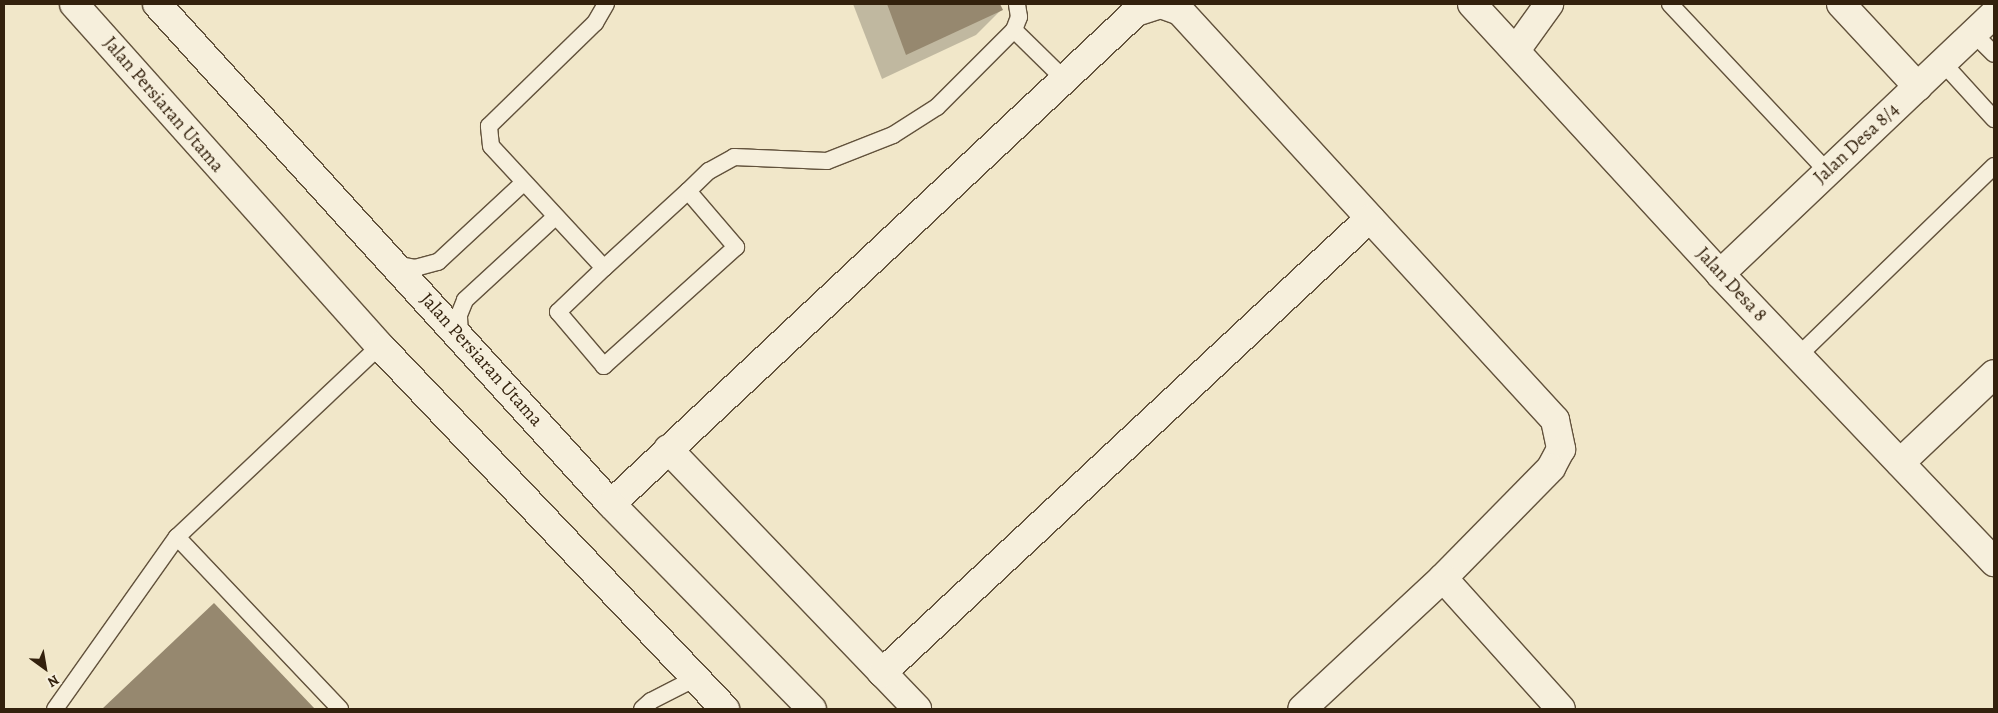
<!DOCTYPE html>
<html>
<head>
<meta charset="utf-8">
<style>
	body { margin:0 }
	#map { position:relative; width:1998px; height:713px; overflow:hidden; background:#f1e7c9; font-family:Alegreya,serif }
	div>[style] { position:absolute }
	.shadow>* { inset:0; background:#0003 }
	.building>* { inset:0; background:#96886f }
	.roads { filter:drop-shadow(1px 0 #62523c) drop-shadow(-1px 0 #62523c) drop-shadow(0 1px #62523c) drop-shadow(0 -1px #62523c) }
	.lane>* { height:16px; margin:-8px; padding:0 8px; transform-origin:8px; border-radius:8px; background:#f6efdc }
	.street>* { height:28px; margin:-14px; padding:0 14px; transform-origin:14px; border-radius:14px; background:#f6efdc }
	.secondary>* { height:28px; margin:-14px; padding:0 14px; transform-origin:14px; border-radius:14px; background:#f6efdc }
	span { translate:-50% -50%; white-space:nowrap; text-align:center; line-height:1.15; -webkit-text-stroke:4.5px #f6efdc; paint-order:stroke }
	.street-label { font-size:19px; color:#33210d }
	.frame { position:absolute; inset:0; border:5px solid #33210d; pointer-events:none }
	.north { position:absolute; left:20px; top:643px; width:50px; height:50px; -webkit-text-stroke:4px #f6efdc; paint-order:stroke; rotate:148deg; font-size:14px; font-weight:700; line-height:20px; text-align:center; color:#33210d }
	.north::after { content:''; display:block; margin:auto; width:18px; height:22px; background:#33210d; clip-path:polygon(50% 0,100% 100%,50% 72%,0 100%) }
</style>
</head>
<body>
<div id="map">
	<div class="shadow">
		<div style="clip-path:polygon(853px 4px,999px 4px,1001px 10px,976px 35px,882px 79px)"></div>
		<div style="clip-path:polygon(214px 604px,314px 709px,103px 709px)"></div>
	</div>
	<div class="building">
		<div style="clip-path:polygon(887px 4px,1000px 4px,1003px 10px,906px 55px)"></div>
		<div style="clip-path:polygon(214px 603px,315px 709px,102px 709px)"></div>
	</div>
	<div class="roads">
		<div class="lane">
			<div style="left:1670px;top:4px;width:231px;rotate:46.8deg"></div>
			<div style="left:1014px;top:30px;width:70px;rotate:44.4deg"></div>
			<div style="left:1974px;top:34px;width:28px;rotate:45deg"></div>
			<div style="left:1943px;top:63px;width:76px;rotate:47.7deg"></div>
			<div style="left:688px;top:191px;width:74px;rotate:49.4deg"></div>
			<div style="left:736px;top:247px;width:178px;rotate:138deg"></div>
			<div style="left:604px;top:366px;width:71px;rotate:-130.4deg"></div>
			<div style="left:558px;top:312px;width:64px;rotate:-43.7deg"></div>
			<div style="left:604px;top:268px;width:114px;rotate:-42.5deg"></div>
			<div style="left:688px;top:191px;width:29px;rotate:-44deg"></div>
			<div style="left:709px;top:171px;width:29px;rotate:-29deg"></div>
			<div style="left:734px;top:157px;width:93px;rotate:2.5deg"></div>
			<div style="left:827px;top:161px;width:71px;rotate:-21.5deg"></div>
			<div style="left:893px;top:135px;width:52px;rotate:-32.5deg"></div>
			<div style="left:937px;top:107px;width:109px;rotate:-45deg"></div>
			<div style="left:1014px;top:30px;width:14px;rotate:-69deg"></div>
			<div style="left:1019px;top:17px;width:13px;rotate:-99deg"></div>
			<div style="left:395px;top:264px;width:20px;rotate:11deg"></div>
			<div style="left:415px;top:268px;width:24px;rotate:-15deg"></div>
			<div style="left:438px;top:262px;width:116px;rotate:-42.9deg"></div>
			<div style="left:604px;top:268px;width:166px;rotate:-132.8deg"></div>
			<div style="left:491px;top:146px;width:20px;rotate:-96deg"></div>
			<div style="left:489px;top:126px;width:148px;rotate:-44.2deg"></div>
			<div style="left:595px;top:23px;width:22px;rotate:-60deg"></div>
			<div style="left:460px;top:336px;width:21px;rotate:-93deg"></div>
			<div style="left:459px;top:315px;width:16px;rotate:-68deg"></div>
			<div style="left:465px;top:300px;width:122px;rotate:-42.7deg"></div>
			<div style="left:1798px;top:356px;width:273px;rotate:-44.1deg"></div>
			<div style="left:177px;top:537px;width:237px;rotate:46.5deg"></div>
			<div style="left:55px;top:709px;width:211px;rotate:-54.7deg"></div>
			<div style="left:177px;top:537px;width:279px;rotate:-43.3deg"></div>
			<div style="left:642px;top:709px;width:12px;rotate:-42deg"></div>
			<div style="left:651px;top:701px;width:48px;rotate:-27.1deg"></div>
		</div>
		<div class="street">
			<div style="left:1472px;top:4px;width:367px;rotate:47.4deg"></div>
			<div style="left:1720px;top:274px;width:398px;rotate:46.4deg"></div>
			<div style="left:1841px;top:4px;width:113px;rotate:47.1deg"></div>
			<div style="left:1516px;top:50px;width:57px;rotate:-54.3deg"></div>
			<div style="left:1720px;top:274px;width:378px;rotate:-43.5deg"></div>
			<div style="left:668px;top:449px;width:360px;rotate:46.2deg"></div>
			<div style="left:1900px;top:463px;width:129px;rotate:-43.4deg"></div>
			<div style="left:611px;top:504px;width:720px;rotate:-43.14deg"></div>
			<div style="left:1136px;top:12px;width:26px;rotate:-18deg"></div>
			<div style="left:1161px;top:4px;width:20px;rotate:20deg"></div>
			<div style="left:1180px;top:11px;width:555px;rotate:47.48deg"></div>
			<div style="left:1555px;top:420px;width:30px;rotate:78deg"></div>
			<div style="left:1561px;top:449px;width:21px;rotate:118deg"></div>
			<div style="left:1551px;top:468px;width:154px;rotate:134.5deg"></div>
			<div style="left:1443px;top:578px;width:192px;rotate:137.1deg"></div>
			<div style="left:1443px;top:578px;width:176px;rotate:48deg"></div>
			<div style="left:882px;top:673px;width:667px;rotate:-43deg"></div>
		</div>
		<div class="secondary">
			<div style="left:74px;top:4px;width:459px;rotate:48.2deg"></div>
			<div style="left:380px;top:346px;width:501px;rotate:46.46deg"></div>
			<div style="left:157px;top:4px;width:675px;rotate:47.76deg"></div>
			<div style="left:611px;top:504px;width:287px;rotate:45.6deg"></div>
		</div>
	</div>
	<div class="street-label">
		<span style="left:163px;top:105px;rotate:49deg">Jalan Persiaran Utama</span>
		<span style="left:1857px;top:144px;rotate:-43deg">Jalan Desa 8/4</span>
		<span style="left:1731px;top:285px;rotate:47deg">Jalan Desa 8</span>
		<span style="left:481px;top:360px;rotate:48deg">Jalan Persiaran Utama</span>
	</div>
	<div class="frame"></div>
	<div class="north">N</div>
</div>
</body>
</html>
